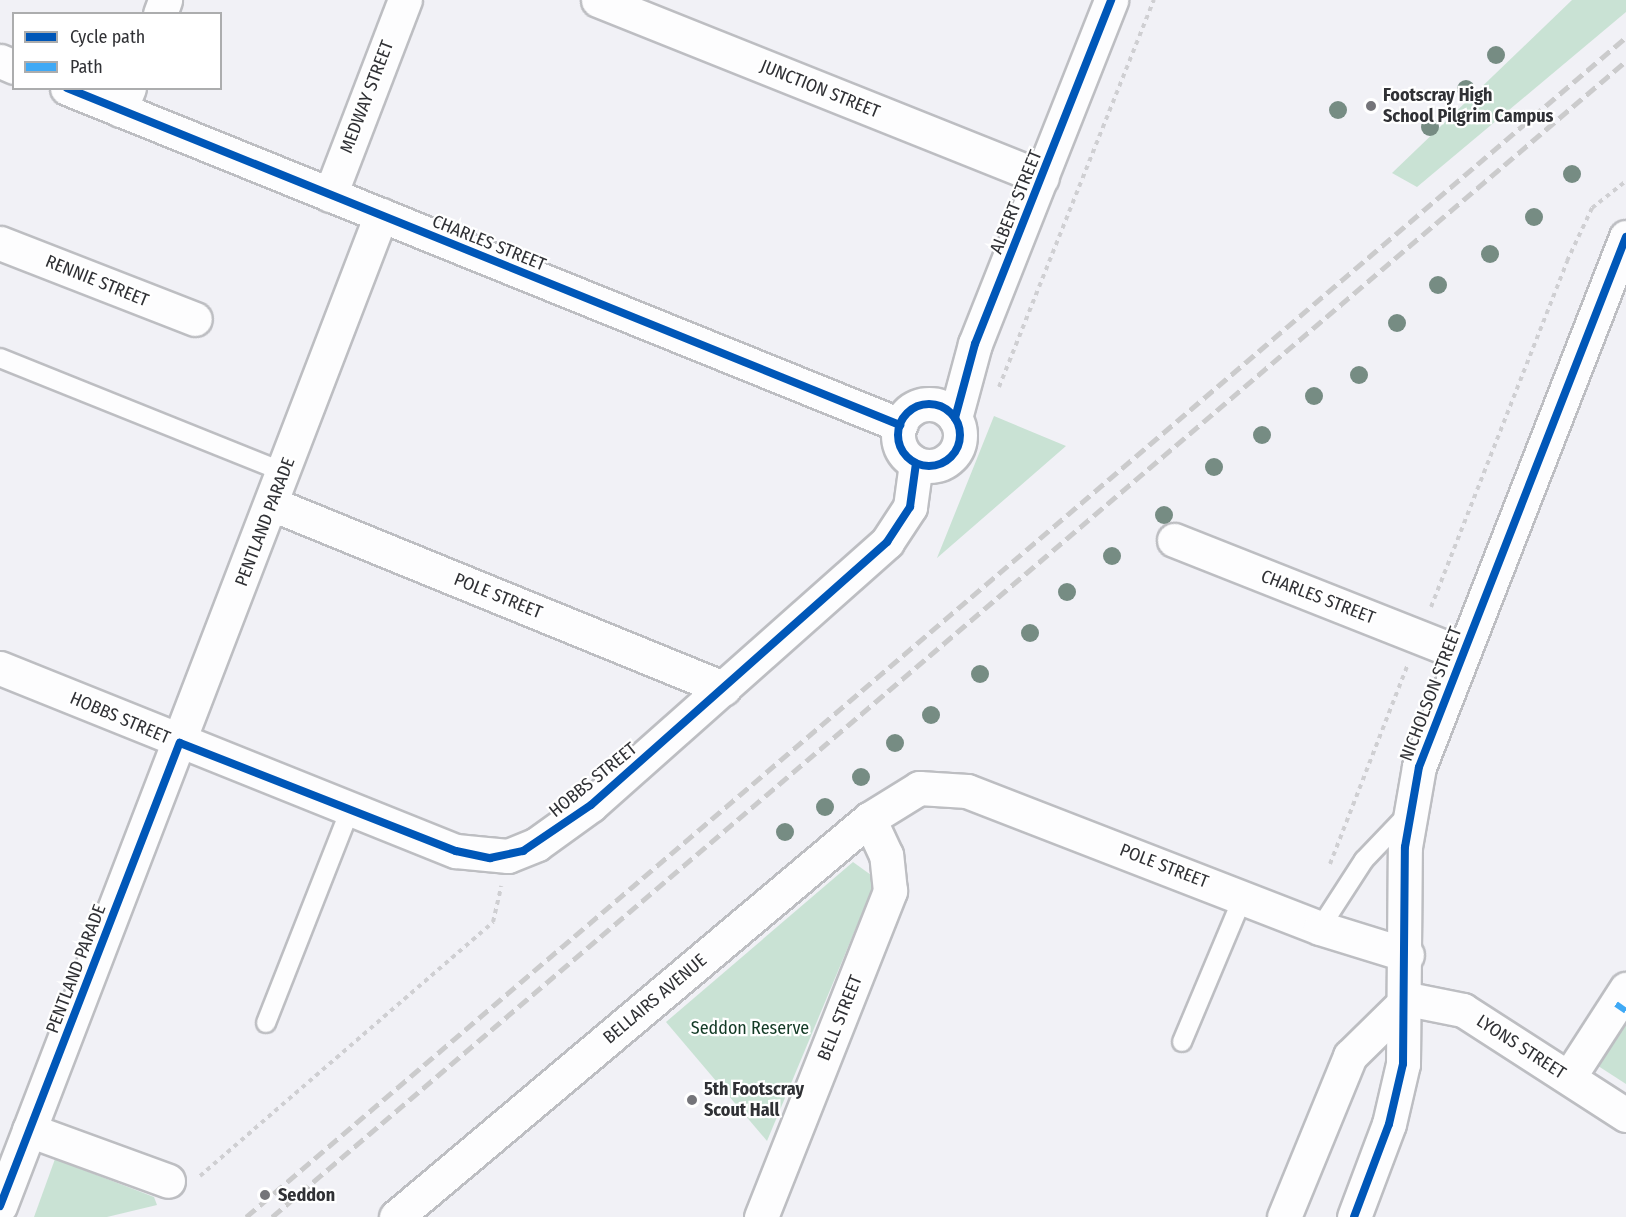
<!DOCTYPE html>
<html>
<head>
<meta charset="utf-8">
<style>
	body { margin:0 }
	#map { position:relative; width:1626px; height:1217px; overflow:hidden; background:#f1f1f6; font-family:"Fira Sans Condensed",sans-serif }
	div>[style] { position:absolute }
	.green>* { inset:0; background:#c9e2d4 }
	.path>* { height:4px; margin-top:-2px; transform-origin:0; background:repeating-linear-gradient(90deg,#cfcfd2 0 4.5px,transparent 0 9px) }
	.roads { filter:drop-shadow(2px 0 #bdbec2) drop-shadow(-2px 0 #bdbec2) drop-shadow(0 2px #bdbec2) drop-shadow(0 -2px #bdbec2) }
	.lane>* { height:18px; margin:-9px; padding:0 9px; transform-origin:9px; border-radius:9px; background:#fdfdfe }
	.street>* { height:33px; margin:-16.5px; padding:0 16.5px; transform-origin:16.5px; border-radius:16.5px; background:#fdfdfe }
	.secondary>* { height:33px; margin:-16.5px; padding:0 16.5px; transform-origin:16.5px; border-radius:16.5px; background:#fdfdfe }
	.secondary>.ring { margin:-16.5px; padding:0; box-sizing:content-box; background:none; border:33px solid #fdfdfe; border-radius:50% }
	.rail>* { height:4.5px; margin-top:-2.25px; transform-origin:0; background:repeating-linear-gradient(90deg,#cbcbcc 0 12px,transparent 0 18px) }
	.quiet>* { height:6px; margin-top:-3px; transform-origin:0; background:repeating-linear-gradient(90deg,#3fa9f5 0 12px,transparent 0 18px) }
	.cycleway>* { height:8px; margin:-4px; padding:0 4px; transform-origin:4px; border-radius:4px; background:#0057b8 }
	.cycleway>.ring { margin:-4px; padding:0; box-sizing:content-box; background:none; border:8px solid #0057b8; border-radius:50% }
	.trees>* { width:18px; height:18px; margin:-9px; border-radius:50%; background:#768c83 }
	.dots>* { width:16px; height:16px; translate:-50% -50%; box-sizing:border-box; border:3px solid #fff; border-radius:50% }
	span { translate:-50% -50%; white-space:nowrap; text-align:center; line-height:1.15; -webkit-text-stroke:4.5px #fff; paint-order:stroke }
	.street-label { font-size:18px; color:#303135 }
	.poi-label { font-size:18px; color:#303135; font-weight:700 }
	.left { translate:0 -50%; text-align:left }
	.park-label { font-size:18px; color:#123a25 }
	.legend { position:absolute; left:12px; top:12px; width:210px; height:78px; box-sizing:border-box; background:#fff; border:2px solid #acadae; margin:0; padding:8px 10px; list-style:none; font-size:18px; color:#303135 }
	.legend li { display:flex; align-items:center; gap:12px; height:30px }
	.legend b { width:30px; border:2px solid #acadae }
</style>
</head>
<body>
<div id="map">
	<div class="green">
		<div style="clip-path:polygon(1572px 0,1626px 0,1626px 12px,1417px 187px,1392px 173px)"></div>
		<div style="clip-path:polygon(994px 416px,1066px 446px,937px 558px,978px 456px)"></div>
		<div style="clip-path:polygon(853px 862px,871px 875px,871px 892px,767px 1141px,666px 1022px)"></div>
		<div style="clip-path:polygon(1626px 1009px,1626px 1084px,1592px 1062px)"></div>
		<div style="clip-path:polygon(55px 1159px,154px 1197px,157px 1205px,107px 1217px,34px 1217px)"></div>
	</div>
	<div class="path">
		<div style="left:999px;top:387px;width:417px;rotate:-68.2deg"></div>
		<div style="left:1431px;top:607px;width:372px;rotate:-68.5deg"></div>
		<div style="left:1567px;top:261px;width:59px;rotate:-64.7deg"></div>
		<div style="left:1592px;top:208px;width:43px;rotate:-38.5deg"></div>
		<div style="left:1330px;top:864px;width:212px;rotate:-68.7deg"></div>
		<div style="left:200px;top:1176px;width:388px;rotate:-40.9deg"></div>
		<div style="left:493px;top:922px;width:37px;rotate:-77deg"></div>
	</div>
	<div class="roads">
		<div class="lane">
			<div style="left:0;top:358px;width:306px;rotate:21.9deg"></div>
			<div style="left:1320px;top:928px;width:81px;rotate:-57.1deg"></div>
			<div style="left:1364px;top:860px;width:64px;rotate:-46.3deg"></div>
			<div style="left:266px;top:1023px;width:229px;rotate:-68.5deg"></div>
			<div style="left:1182px;top:1042px;width:157px;rotate:-67.2deg"></div>
		</div>
		<div class="street">
			<div style="left:598px;top:0;width:478px;rotate:21.8deg"></div>
			<div style="left:160px;top:14px;width:15px;rotate:-70deg"></div>
			<div style="left:120px;top:110px;width:24px;rotate:-68deg"></div>
			<div style="left:330px;top:195px;width:209px;rotate:-69deg"></div>
			<div style="left:0;top:243px;width:209px;rotate:21.3deg"></div>
			<div style="left:272px;top:504px;width:488px;rotate:22.2deg"></div>
			<div style="left:1174px;top:540px;width:310px;rotate:21.6deg"></div>
			<div style="left:0;top:668px;width:491px;rotate:21.9deg"></div>
			<div style="left:456px;top:851px;width:52px;rotate:5.5deg"></div>
			<div style="left:508px;top:856px;width:31px;rotate:-22deg"></div>
			<div style="left:537px;top:844px;width:67px;rotate:-35.8deg"></div>
			<div style="left:591px;top:805px;width:396px;rotate:-41.6deg"></div>
			<div style="left:887px;top:542px;width:42px;rotate:-56.7deg"></div>
			<div style="left:910px;top:507px;width:44px;rotate:-82.2deg"></div>
			<div style="left:1569px;top:1077px;width:105px;rotate:-57.1deg"></div>
			<div style="left:29px;top:1130px;width:148px;rotate:20.1deg"></div>
			<div style="left:0;top:1206px;width:1062px;rotate:-68.97deg"></div>
			<div style="left:396px;top:1217px;width:618px;rotate:-40.08deg"></div>
			<div style="left:869px;top:819px;width:59px;rotate:-31.8deg"></div>
			<div style="left:919px;top:788px;width:48px;rotate:3.6deg"></div>
			<div style="left:967px;top:791px;width:379px;rotate:21.2deg"></div>
			<div style="left:1320px;top:928px;width:91px;rotate:17.2deg"></div>
			<div style="left:761px;top:1217px;width:351px;rotate:-68.4deg"></div>
			<div style="left:890px;top:891px;width:36px;rotate:-96deg"></div>
			<div style="left:886px;top:855px;width:40px;rotate:-115deg"></div>
			<div style="left:1284px;top:1217px;width:174px;rotate:-67.7deg"></div>
			<div style="left:1350px;top:1056px;width:81px;rotate:-44.5deg"></div>
			<div style="left:1408px;top:999px;width:56px;rotate:11.3deg"></div>
			<div style="left:1463px;top:1010px;width:194px;rotate:32.8deg"></div>
		</div>
		<div class="secondary">
			<div style="left:0;top:61px;width:15px;rotate:23deg"></div>
			<div style="left:67px;top:88px;width:899px;rotate:22.03deg"></div>
			<div class="ring" style="left:898px;top:404px;width:29px;height:29px"></div>
			<div style="left:955px;top:418px;width:77px;rotate:-74.9deg"></div>
			<div style="left:975px;top:344px;width:370px;rotate:-68.4deg"></div>
			<div style="left:1354px;top:1217px;width:99px;rotate:-69.4deg"></div>
			<div style="left:1389px;top:1124px;width:62px;rotate:-76.9deg"></div>
			<div style="left:1403px;top:1064px;width:217px;rotate:-89.5deg"></div>
			<div style="left:1405px;top:847px;width:81px;rotate:-80.1deg"></div>
			<div style="left:1419px;top:767px;width:569px;rotate:-68.67deg"></div>
		</div>
	</div>
	<div class="rail">
		<div style="left:246px;top:1217px;width:1816px;rotate:-40.53deg"></div>
		<div style="left:272px;top:1217px;width:1780px;rotate:-40.49deg"></div>
	</div>
	<div class="quiet">
		<div style="left:1616px;top:1004px;width:12px;rotate:35deg"></div>
	</div>
	<div class="cycleway">
		<div style="left:67px;top:88px;width:899px;rotate:22.03deg"></div>
		<div class="ring" style="left:898px;top:404px;width:54px;height:54px"></div>
		<div style="left:955px;top:418px;width:77px;rotate:-74.9deg"></div>
		<div style="left:975px;top:344px;width:370px;rotate:-68.4deg"></div>
		<div style="left:0;top:1206px;width:497px;rotate:-68.8deg"></div>
		<div style="left:180px;top:743px;width:296px;rotate:21.4deg"></div>
		<div style="left:456px;top:851px;width:35px;rotate:12deg"></div>
		<div style="left:490px;top:858px;width:34px;rotate:-12deg"></div>
		<div style="left:523px;top:851px;width:82px;rotate:-34.1deg"></div>
		<div style="left:591px;top:805px;width:396px;rotate:-41.6deg"></div>
		<div style="left:887px;top:542px;width:42px;rotate:-56.7deg"></div>
		<div style="left:910px;top:507px;width:44px;rotate:-82.2deg"></div>
		<div style="left:1354px;top:1217px;width:99px;rotate:-69.4deg"></div>
		<div style="left:1389px;top:1124px;width:62px;rotate:-76.9deg"></div>
		<div style="left:1403px;top:1064px;width:217px;rotate:-89.5deg"></div>
		<div style="left:1405px;top:847px;width:81px;rotate:-80.1deg"></div>
		<div style="left:1419px;top:767px;width:569px;rotate:-68.67deg"></div>
	</div>
	<div class="trees">
		<div style="left:1496px;top:55px"></div>
		<div style="left:1466px;top:89px"></div>
		<div style="left:1338px;top:110px"></div>
		<div style="left:1430px;top:127px"></div>
		<div style="left:1572px;top:174px"></div>
		<div style="left:1534px;top:217px"></div>
		<div style="left:1490px;top:254px"></div>
		<div style="left:1438px;top:285px"></div>
		<div style="left:1397px;top:323px"></div>
		<div style="left:1359px;top:375px"></div>
		<div style="left:1314px;top:396px"></div>
		<div style="left:1262px;top:435px"></div>
		<div style="left:1214px;top:467px"></div>
		<div style="left:1164px;top:515px"></div>
		<div style="left:1112px;top:556px"></div>
		<div style="left:1067px;top:592px"></div>
		<div style="left:1030px;top:633px"></div>
		<div style="left:980px;top:674px"></div>
		<div style="left:931px;top:715px"></div>
		<div style="left:895px;top:743px"></div>
		<div style="left:861px;top:777px"></div>
		<div style="left:825px;top:807px"></div>
		<div style="left:785px;top:832px"></div>
	</div>
	<div class="dots">
		<div style="left:1371px;top:106px;background:#747479"></div>
		<div style="left:692px;top:1100px;background:#747479"></div>
		<div style="left:265px;top:1195px;background:#747479"></div>
	</div>
	<div class="street-label">
		<span style="left:820px;top:89px;rotate:22deg">JUNCTION STREET</span>
		<span style="left:367px;top:97px;rotate:-69deg">MEDWAY STREET</span>
		<span style="left:1016px;top:202px;rotate:-68deg">ALBERT STREET</span>
		<span style="left:489px;top:243px;rotate:22deg">CHARLES STREET</span>
		<span style="left:97px;top:281px;rotate:22deg">RENNIE STREET</span>
		<span style="left:265px;top:522px;rotate:-69deg">PENTLAND PARADE</span>
		<span style="left:498px;top:596px;rotate:22deg">POLE STREET</span>
		<span style="left:1318px;top:597px;rotate:21deg">CHARLES STREET</span>
		<span style="left:1431px;top:694px;rotate:-69deg">NICHOLSON STREET</span>
		<span style="left:120px;top:718px;rotate:23deg">HOBBS STREET</span>
		<span style="left:593px;top:780px;rotate:-39deg">HOBBS STREET</span>
		<span style="left:1164px;top:866px;rotate:21deg">POLE STREET</span>
		<span style="left:76px;top:969px;rotate:-69deg">PENTLAND PARADE</span>
		<span style="left:655px;top:999px;rotate:-40deg">BELLAIRS AVENUE</span>
		<span style="left:840px;top:1018px;rotate:-68deg">BELL STREET</span>
		<span style="left:1521px;top:1047px;rotate:33deg">LYONS STREET</span>
	</div>
	<div class="poi-label">
		<span class="left" style="left:1383px;top:106px">Footscray High<br>School Pilgrim Campus</span>
		<span class="left" style="left:704px;top:1100px">5th Footscray<br>Scout Hall</span>
		<span class="left" style="left:278px;top:1195px">Seddon</span>
	</div>
	<div class="park-label">
		<span style="left:750px;top:1028px">Seddon Reserve</span>
	</div>
	<ul class="legend">
	<li><b style="height:8px;background:#0057b8"></b>Cycle path</li>
	<li><b style="height:8px;background:#3fa9f5"></b>Path</li>
	</ul>
</div>
</body>
</html>
